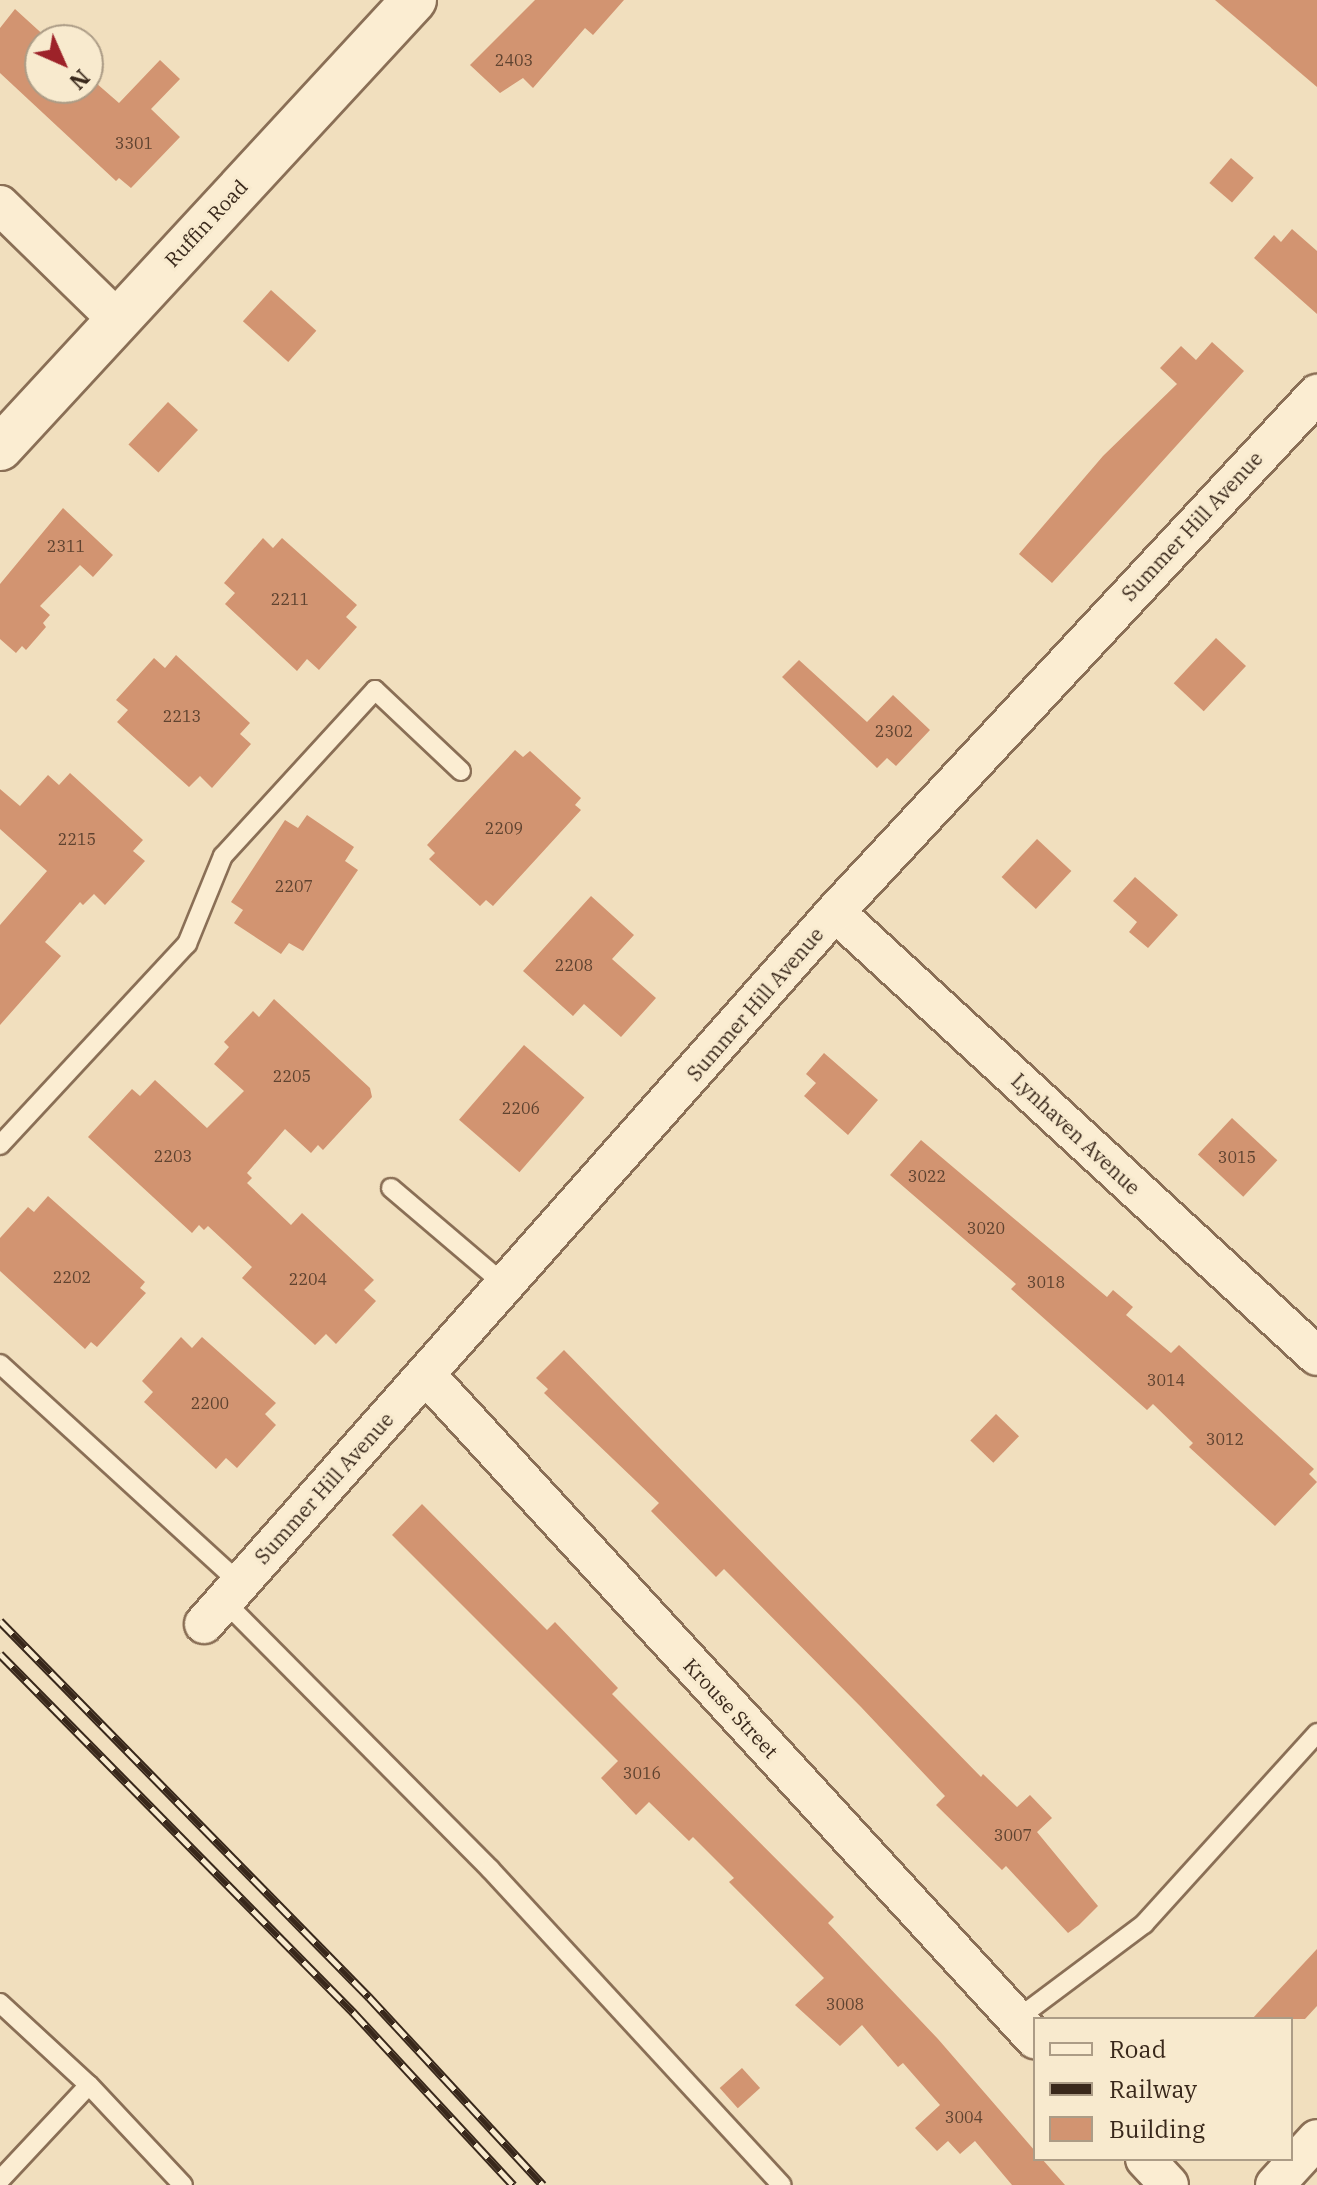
<!DOCTYPE html>
<html>
<head>
<meta charset="utf-8">
<style>
	body { margin:0 }
	#map { position:relative; width:1317px; height:2185px; overflow:hidden; background:#f1dfbe; font-family:"IBM Plex Serif",serif }
	div>[style] { position:absolute }
	.building>* { inset:0; background:#d29471; transform-origin:0 0 }
	.roads { filter:drop-shadow(2px 0 #8a6f56) drop-shadow(-2px 0 #8a6f56) drop-shadow(0 2px #8a6f56) drop-shadow(0 -2px #8a6f56) }
	.lane>* { height:18px; margin:-9px; padding:0 9px; transform-origin:9px; border-radius:9px; background:#fbedd2 }
	.street>* { height:38px; margin:-19px; padding:0 19px; transform-origin:19px; border-radius:19px; background:#fbedd2 }
	.secondary>* { height:44px; margin:-22px; padding:0 22px; transform-origin:22px; border-radius:22px; background:#fbedd2 }
	.rail>* { height:9px; margin-top:-4.5px; transform-origin:0; background:repeating-linear-gradient(90deg,#f8eace 0 18px,#39281b 0 36px); box-sizing:border-box; border-block:2px solid #39281b }
	span { translate:-50% -50%; white-space:nowrap; text-align:center; line-height:1.15; -webkit-text-stroke:6px #f8eace; paint-order:stroke }
	.number-label { font-size:16px; color:#5f4330 }
	.number-label span { -webkit-text-stroke-width:0 }
	.street-label { font-size:20px; color:#39281b }
	.legend { position:absolute; left:1033px; top:2017px; width:260px; height:144px; box-sizing:border-box; background:#f8eace; border:2px solid #ac9c86; margin:0; padding:10px 14px; list-style:none; font-size:24px; color:#39281b }
	.legend li { display:flex; align-items:center; gap:16px; height:40px }
	.legend b { width:40px; border:2px solid #ac9c86 }
	.north { position:absolute; left:24px; top:24px; width:80px; height:80px; box-sizing:border-box; background:#f8eace; border:2px solid #ac9c86; border-radius:50%; rotate:135deg; font-size:22px; font-weight:700; line-height:32px; text-align:center; color:#39281b }
	.north::after { content:''; display:block; margin:auto; width:28px; height:36px; background:#9d2229; clip-path:polygon(50% 0,100% 100%,50% 72%,0 100%) }
</style>
</head>
<body>
<div id="map">
	<div class="building">
		<div style="clip-path:polygon(535px 0,624px 0,593px 35px,585px 28px,533px 88px,523px 78px,500px 93px,470px 65px)"></div>
		<div style="clip-path:polygon(1215px 0,1317px 0,1317px 87px)"></div>
		<div style="clip-path:polygon(15px 9px,49px 40px,40px 40px,40px 88px,88px 88px,88px 76px,119px 103px,160px 60px,180px 79px,151px 109px,180px 137px,131px 188px,119px 178px,116px 181px,0 73px,0 28px)"></div>
		<div style="left:1231px;top:158px;width:30px;height:33px;rotate:41deg"></div>
		<div style="clip-path:polygon(1292px 229px,1317px 251px,1317px 314px,1254px 258px,1274px 235px,1281px 242px)"></div>
		<div style="left:271px;top:290px;width:61px;height:42px;rotate:42deg"></div>
		<div style="clip-path:polygon(1212px 342px,1244px 371px,1052px 583px,1019px 554px,1103px 456px,1177px 384px,1160px 368px,1181px 346px,1196px 360px)"></div>
		<div style="left:168px;top:402px;width:41px;height:58px;rotate:43deg"></div>
		<div style="clip-path:polygon(63px 508px,113px 555px,93px 577px,80px 565px,40px 606px,50px 615px,43px 623px,46px 627px,26px 650px,22px 646px,16px 653px,0 639px,0 584px)"></div>
		<div style="clip-path:polygon(263px 538px,273px 548px,282px 538px,357px 605px,346px 617px,357px 627px,319px 670px,307px 659px,297px 671px,225px 604px,235px 593px,224px 583px)"></div>
		<div style="left:1216px;top:638px;width:41px;height:62px;rotate:43deg"></div>
		<div style="clip-path:polygon(176px 655px,250px 723px,240px 734px,251px 744px,212px 788px,200px 776px,189px 787px,117px 722px,128px 710px,116px 700px,154px 658px,165px 668px)"></div>
		<div style="clip-path:polygon(799px 660px,867px 722px,893px 695px,930px 730px,896px 766px,887px 758px,877px 768px,782px 677px)"></div>
		<div style="clip-path:polygon(515px 750px,523px 757px,530px 751px,581px 798px,575px 805px,581px 810px,493px 906px,486px 900px,480px 906px,429px 859px,435px 853px,427px 845px)"></div>
		<div style="clip-path:polygon(70px 773px,143px 840px,133px 851px,145px 861px,105px 905px,94px 894px,83px 905px,80px 902px,45px 942px,61px 956px,0 1025px,0 925px,47px 871px,0 829px,0 789px,20px 806px,48px 775px,59px 785px)"></div>
		<div style="clip-path:polygon(307px 815px,354px 847px,345px 861px,358px 870px,303px 951px,289px 943px,281px 954px,234px 923px,243px 910px,231px 902px,285px 820px,298px 828px)"></div>
		<div style="left:1037px;top:839px;width:47px;height:52px;rotate:43deg"></div>
		<div style="clip-path:polygon(1135px 877px,1178px 915px,1148px 948px,1129px 932px,1137px 922px,1113px 901px)"></div>
		<div style="clip-path:polygon(591px 896px,634px 935px,612px 959px,656px 998px,621px 1037px,584px 1004px,573px 1016px,523px 971px)"></div>
		<div style="clip-path:polygon(274px 999px,370px 1088px,372px 1097px,323px 1150px,318px 1145px,311px 1153px,285px 1129px,247px 1173px,252px 1178px,247px 1183px,291px 1225px,302px 1213px,374px 1280px,364px 1290px,376px 1301px,336px 1344px,326px 1334px,315px 1345px,242px 1278px,252px 1267px,208px 1226px,204px 1230px,199px 1225px,192px 1233px,88px 1137px,132px 1089px,140px 1096px,155px 1080px,207px 1128px,244px 1091px,214px 1064px,229px 1047px,224px 1042px,253px 1011px,259px 1017px)"></div>
		<div style="left:524px;top:1045px;width:80px;height:99px;rotate:41deg"></div>
		<div style="clip-path:polygon(824px 1053px,878px 1100px,848px 1135px,804px 1096px,816px 1083px,806px 1074px)"></div>
		<div style="left:1232px;top:1118px;width:62px;height:50px;rotate:43deg"></div>
		<div style="clip-path:polygon(921px 1140px,1107px 1297px,1113px 1290px,1133px 1307px,1126px 1315px,1171px 1353px,1179px 1345px,1314px 1469px,1309px 1474px,1317px 1482px,1275px 1526px,1189px 1447px,1193px 1443px,1153px 1404px,1147px 1410px,1011px 1289px,1016px 1284px,890px 1175px)"></div>
		<div style="clip-path:polygon(48px 1196px,145px 1282px,140px 1288px,146px 1293px,97px 1347px,91px 1342px,85px 1349px,0 1271px,0 1238px,28px 1207px,34px 1212px)"></div>
		<div style="clip-path:polygon(181px 1337px,192px 1348px,202px 1337px,276px 1403px,265px 1414px,276px 1425px,237px 1468px,226px 1458px,216px 1469px,144px 1402px,153px 1392px,142px 1381px)"></div>
		<div style="clip-path:polygon(564px 1350px,981px 1777px,983px 1774px,1017px 1807px,1030px 1795px,1052px 1818px,1037px 1832px,1098px 1906px,1079px 1925px,1068px 1933px,1006px 1866px,1002px 1870px,936px 1805px,945px 1796px,861px 1707px,724px 1569px,716px 1577px,651px 1511px,659px 1503px,544px 1393px,548px 1389px,536px 1378px)"></div>
		<div style="left:996px;top:1414px;width:32px;height:37px;rotate:44deg"></div>
		<div style="clip-path:polygon(422px 1504px,547px 1630px,555px 1622px,618px 1688px,612px 1694px,834px 1917px,828px 1923px,938px 2039px,1035px 2151px,1035px 2159px,1042px 2159px,1065px 2185px,1012px 2185px,975px 2141px,960px 2154px,948px 2141px,937px 2151px,915px 2128px,940px 2105px,903px 2063px,898px 2067px,862px 2025px,840px 2046px,795px 2005px,824px 1978px,729px 1882px,734px 1878px,693px 1837px,689px 1841px,649px 1802px,636px 1815px,601px 1778px,618px 1761px,392px 1535px)"></div>
		<div style="clip-path:polygon(1317px 1949px,1317px 2006px,1305px 2019px,1252px 2019px)"></div>
		<div style="left:742px;top:2068px;width:27px;height:30px;rotate:48deg"></div>
	</div>
	<div class="roads">
		<div class="lane">
			<div style="left:0;top:1145px;width:275px;rotate:-47.1deg"></div>
			<div style="left:187px;top:944px;width:95px;rotate:-67.8deg"></div>
			<div style="left:223px;top:856px;width:225px;rotate:-47.5deg"></div>
			<div style="left:375px;top:690px;width:118px;rotate:43.3deg"></div>
			<div style="left:391px;top:1188px;width:151px;rotate:40.4deg"></div>
			<div style="left:0;top:1364px;width:323px;rotate:42.4deg"></div>
			<div style="left:223px;top:1600px;width:379px;rotate:45.2deg"></div>
			<div style="left:490px;top:1869px;width:430px;rotate:47.3deg"></div>
			<div style="left:0;top:2003px;width:121px;rotate:42.7deg"></div>
			<div style="left:1017px;top:2019px;width:159px;rotate:-36.8deg"></div>
			<div style="left:1144px;top:1924px;width:258px;rotate:-47.8deg"></div>
			<div style="left:0;top:2180px;width:130px;rotate:-46.9deg"></div>
			<div style="left:89px;top:2085px;width:137px;rotate:46.8deg"></div>
		</div>
		<div class="street">
			<div style="left:0;top:205px;width:163px;rotate:44.3deg"></div>
			<div style="left:835px;top:912px;width:655px;rotate:42.65deg"></div>
			<div style="left:427px;top:1376px;width:900px;rotate:47.48deg"></div>
			<div style="left:204px;top:1624px;width:951px;rotate:-48.45deg"></div>
			<div style="left:835px;top:912px;width:708px;rotate:-47.06deg"></div>
			<div style="left:1145px;top:2159px;width:35px;rotate:47deg"></div>
			<div style="left:1275px;top:2185px;width:62px;rotate:-47.6deg"></div>
		</div>
		<div class="secondary">
			<div style="left:0;top:448px;width:610px;rotate:-47.26deg"></div>
		</div>
	</div>
	<div class="rail">
		<div style="left:0;top:1621px;width:527px;rotate:45.54deg"></div>
		<div style="left:369px;top:1997px;width:256px;rotate:47.2deg"></div>
		<div style="left:0;top:1654px;width:503px;rotate:45.4deg"></div>
		<div style="left:353px;top:2012px;width:236px;rotate:47.2deg"></div>
	</div>
	<div class="number-label">
		<span style="left:514px;top:60px">2403</span>
		<span style="left:134px;top:143px">3301</span>
		<span style="left:66px;top:546px">2311</span>
		<span style="left:290px;top:599px">2211</span>
		<span style="left:182px;top:716px">2213</span>
		<span style="left:894px;top:731px">2302</span>
		<span style="left:504px;top:828px">2209</span>
		<span style="left:77px;top:839px">2215</span>
		<span style="left:294px;top:886px">2207</span>
		<span style="left:574px;top:965px">2208</span>
		<span style="left:292px;top:1076px">2205</span>
		<span style="left:521px;top:1108px">2206</span>
		<span style="left:173px;top:1156px">2203</span>
		<span style="left:1237px;top:1157px">3015</span>
		<span style="left:927px;top:1176px">3022</span>
		<span style="left:986px;top:1228px">3020</span>
		<span style="left:72px;top:1277px">2202</span>
		<span style="left:308px;top:1279px">2204</span>
		<span style="left:1046px;top:1282px">3018</span>
		<span style="left:1166px;top:1380px">3014</span>
		<span style="left:210px;top:1403px">2200</span>
		<span style="left:1225px;top:1439px">3012</span>
		<span style="left:642px;top:1773px">3016</span>
		<span style="left:1013px;top:1835px">3007</span>
		<span style="left:845px;top:2004px">3008</span>
		<span style="left:964px;top:2117px">3004</span>
	</div>
	<div class="street-label">
		<span style="left:206px;top:223px;rotate:-47deg">Ruffin Road</span>
		<span style="left:1192px;top:526px;rotate:-47deg">Summer Hill Avenue</span>
		<span style="left:755px;top:1004px;rotate:-49deg">Summer Hill Avenue</span>
		<span style="left:1076px;top:1134px;rotate:43deg">Lynhaven Avenue</span>
		<span style="left:324px;top:1488px;rotate:-48deg">Summer Hill Avenue</span>
		<span style="left:731px;top:1708px;rotate:47deg">Krouse Street</span>
	</div>
	<ul class="legend">
	<li><b style="height:10px;background:#fbedd2"></b>Road</li>
	<li><b style="height:10px;background:#39281b"></b>Railway</li>
	<li><b style="height:22px;background:#d29471"></b>Building</li>
	</ul>
	<div class="north">N</div>
</div>
</body>
</html>
